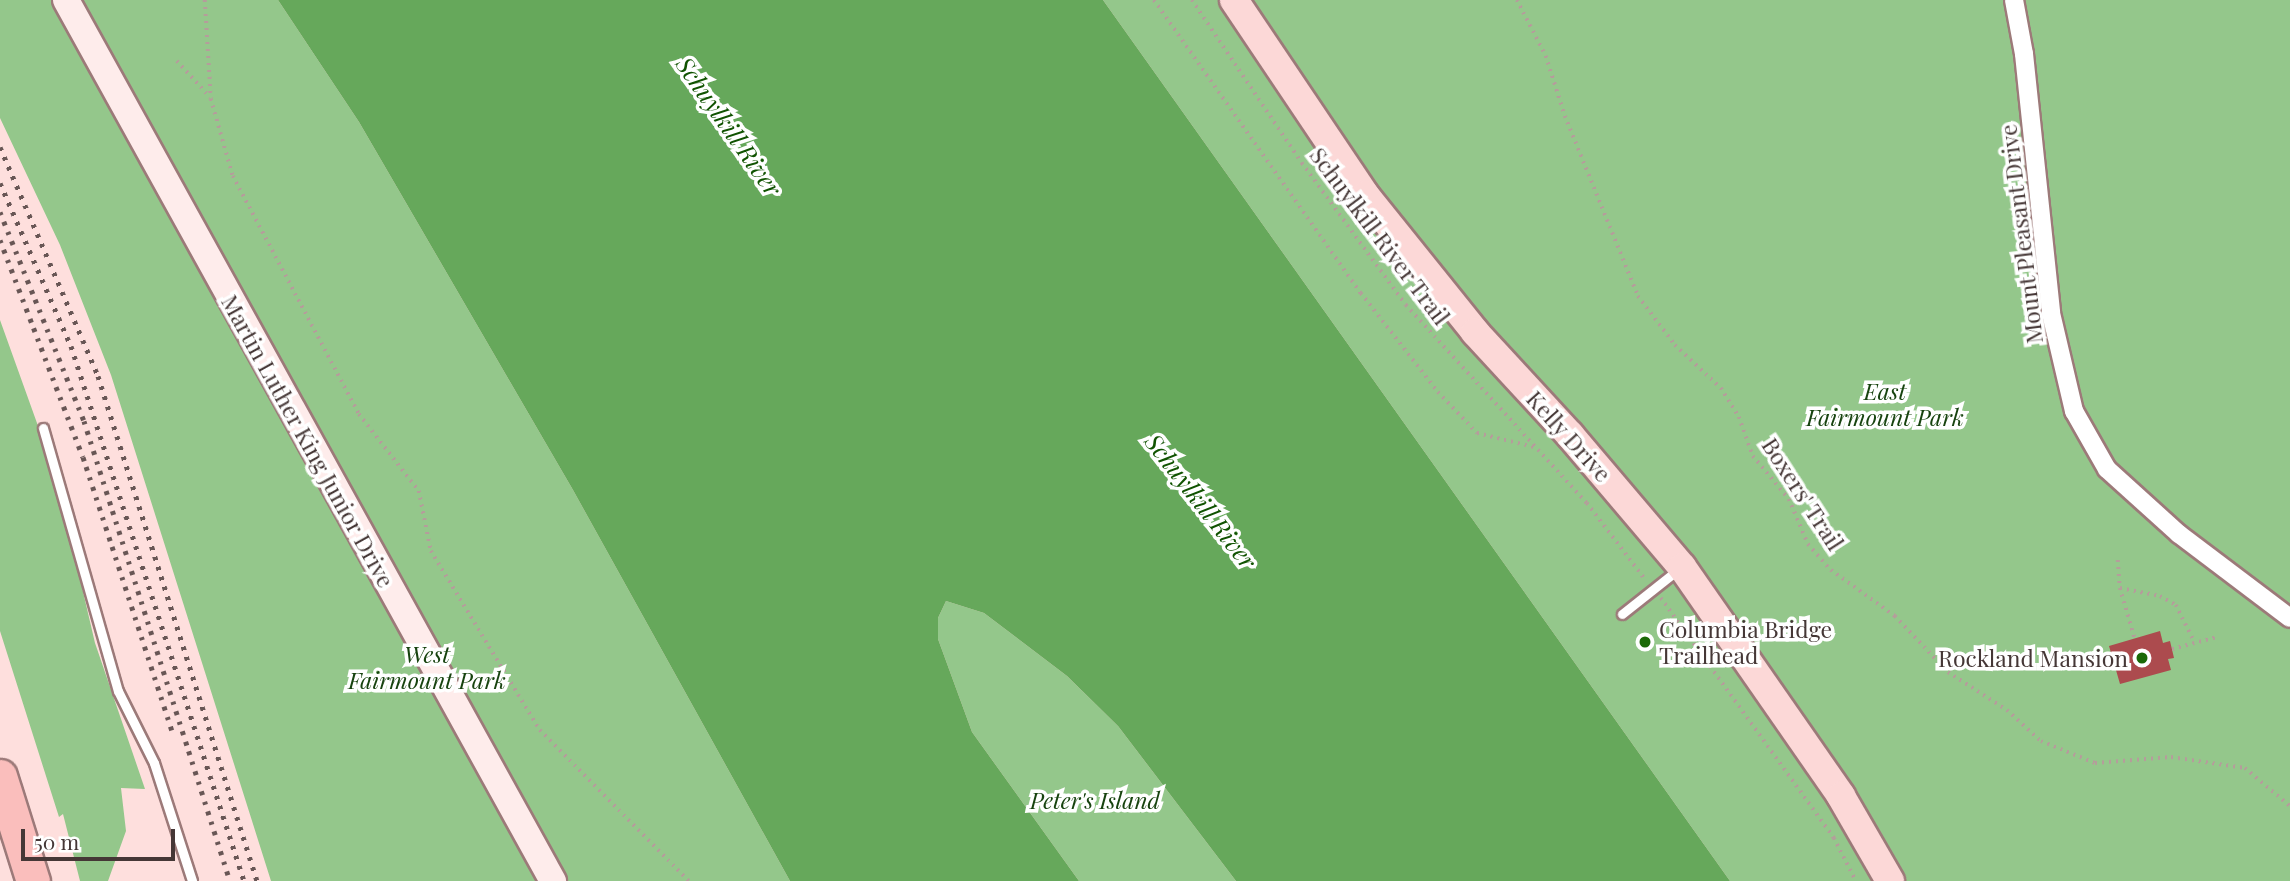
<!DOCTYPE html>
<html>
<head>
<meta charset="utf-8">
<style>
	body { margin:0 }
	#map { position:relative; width:2290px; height:881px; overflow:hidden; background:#fedfdd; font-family:"Playfair Display",serif }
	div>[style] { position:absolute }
	.green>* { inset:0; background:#94c78b }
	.water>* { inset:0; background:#66a85b }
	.building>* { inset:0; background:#ac4b4e }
	.path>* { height:3.5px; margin-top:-1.75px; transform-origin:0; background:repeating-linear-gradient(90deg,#b59d9b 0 2px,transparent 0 7px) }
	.roads { filter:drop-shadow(2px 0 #9c7a79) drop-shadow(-2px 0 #9c7a79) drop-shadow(0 2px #9c7a79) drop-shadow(0 -2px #9c7a79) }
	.service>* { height:9px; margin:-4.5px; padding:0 4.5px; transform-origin:4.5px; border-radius:4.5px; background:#fff }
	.minor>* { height:18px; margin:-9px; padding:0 9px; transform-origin:9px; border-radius:9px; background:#fff }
	.secondary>* { height:26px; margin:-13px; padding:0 13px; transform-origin:13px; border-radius:13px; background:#feeceb }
	.primary>* { height:28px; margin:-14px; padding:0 14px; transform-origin:14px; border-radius:14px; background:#fcd8d7 }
	.motorway>* { height:33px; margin:-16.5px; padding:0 16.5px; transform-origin:16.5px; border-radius:16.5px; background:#fabebc }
	.rail>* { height:5px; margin-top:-2.5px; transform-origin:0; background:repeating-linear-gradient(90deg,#685655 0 3.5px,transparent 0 10.5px) }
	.dots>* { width:19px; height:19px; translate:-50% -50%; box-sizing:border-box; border:4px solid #fff; border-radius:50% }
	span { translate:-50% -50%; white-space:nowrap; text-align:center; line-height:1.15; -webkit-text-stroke:7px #fff; paint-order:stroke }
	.street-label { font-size:23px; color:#453736 }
	.park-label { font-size:23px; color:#17430f; font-style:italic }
	.poi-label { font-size:23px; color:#453736 }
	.left { translate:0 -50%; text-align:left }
	.right { translate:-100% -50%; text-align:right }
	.water-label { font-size:24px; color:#105301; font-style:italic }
	.scale { position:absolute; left:21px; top:829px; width:154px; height:32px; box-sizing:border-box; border:4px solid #453736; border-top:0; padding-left:9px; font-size:21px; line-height:24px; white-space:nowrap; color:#453736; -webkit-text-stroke:5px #fff; paint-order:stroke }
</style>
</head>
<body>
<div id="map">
	<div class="green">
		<div style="clip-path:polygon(0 0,278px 0,359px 122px,573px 490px,790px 881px,271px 881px,111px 375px,60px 245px,0 118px)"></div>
		<div style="clip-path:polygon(1103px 0,2290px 0,2290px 881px,1730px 881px)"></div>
		<div style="clip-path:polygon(0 320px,56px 476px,95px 643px,145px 789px,121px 788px,126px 831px,108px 881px,80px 881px,63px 814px,59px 817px,0 631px)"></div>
		<div style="clip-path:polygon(946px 601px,984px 613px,1067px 676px,1118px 726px,1236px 881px,1079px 881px,972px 732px,938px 639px,938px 618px)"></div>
	</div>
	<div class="water">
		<div style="clip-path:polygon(278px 0,1103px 0,1730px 881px,1236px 881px,1118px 726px,1067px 676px,984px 613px,946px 601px,938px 618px,938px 639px,972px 732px,1079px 881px,790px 881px,573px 490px,359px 122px)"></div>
	</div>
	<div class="building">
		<div style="clip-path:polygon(2160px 631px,2163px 643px,2170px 641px,2174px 658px,2168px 659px,2171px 670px,2120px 684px,2109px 646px)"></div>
	</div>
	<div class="path">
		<div style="left:205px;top:0;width:99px;rotate:86.5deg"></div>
		<div style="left:211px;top:99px;width:80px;rotate:74.1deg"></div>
		<div style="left:233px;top:176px;width:269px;rotate:62.1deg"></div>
		<div style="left:359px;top:414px;width:98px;rotate:52.1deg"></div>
		<div style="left:419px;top:491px;width:61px;rotate:78.7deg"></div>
		<div style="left:431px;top:551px;width:210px;rotate:58.7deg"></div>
		<div style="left:540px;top:730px;width:212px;rotate:45.4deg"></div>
		<div style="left:1154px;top:0;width:359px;rotate:54.8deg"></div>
		<div style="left:1361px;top:293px;width:125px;rotate:52.1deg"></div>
		<div style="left:1438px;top:392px;width:57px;rotate:46.4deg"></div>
		<div style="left:1477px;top:433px;width:59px;rotate:13.8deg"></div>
		<div style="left:1192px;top:0;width:197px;rotate:56deg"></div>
		<div style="left:1302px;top:163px;width:176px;rotate:53.8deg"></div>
		<div style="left:1406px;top:305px;width:268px;rotate:47.6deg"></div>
		<div style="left:1587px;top:503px;width:96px;rotate:52.7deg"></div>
		<div style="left:1517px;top:0;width:63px;rotate:62.6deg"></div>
		<div style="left:1546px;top:56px;width:63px;rotate:72.4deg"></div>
		<div style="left:1565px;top:116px;width:194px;rotate:67.9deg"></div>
		<div style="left:1638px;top:296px;width:61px;rotate:52.9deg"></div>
		<div style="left:1675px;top:345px;width:63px;rotate:43.1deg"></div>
		<div style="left:1721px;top:388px;width:34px;rotate:58deg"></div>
		<div style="left:1739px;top:417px;width:41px;rotate:70.3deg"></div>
		<div style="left:1753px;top:456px;width:56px;rotate:50.1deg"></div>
		<div style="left:1789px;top:499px;width:49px;rotate:67.1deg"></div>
		<div style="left:1808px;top:544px;width:35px;rotate:49deg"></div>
		<div style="left:1831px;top:570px;width:79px;rotate:35.7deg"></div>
		<div style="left:1895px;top:616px;width:77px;rotate:46.6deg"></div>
		<div style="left:1948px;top:672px;width:70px;rotate:32.8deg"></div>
		<div style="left:2007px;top:710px;width:46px;rotate:42.4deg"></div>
		<div style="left:2041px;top:741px;width:58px;rotate:22.2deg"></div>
		<div style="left:2095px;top:763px;width:76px;rotate:-4.5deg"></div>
		<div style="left:2171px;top:757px;width:75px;rotate:8.5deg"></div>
		<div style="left:2245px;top:768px;width:59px;rotate:40.2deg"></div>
		<div style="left:177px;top:61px;width:49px;rotate:47.5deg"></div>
		<div style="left:2118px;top:560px;width:28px;rotate:86deg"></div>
		<div style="left:2120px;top:588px;width:53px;rotate:73.6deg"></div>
		<div style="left:2120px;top:588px;width:41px;rotate:11.3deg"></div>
		<div style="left:2160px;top:596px;width:18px;rotate:29deg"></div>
		<div style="left:2176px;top:605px;width:42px;rotate:63.4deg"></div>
		<div style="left:1661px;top:598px;width:296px;rotate:54.2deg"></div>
		<div style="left:1834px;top:838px;width:48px;rotate:62.9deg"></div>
		<div style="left:2172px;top:649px;width:47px;rotate:-14.9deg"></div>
	</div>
	<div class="roads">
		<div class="service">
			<div style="left:43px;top:428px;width:273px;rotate:74.1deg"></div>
			<div style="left:118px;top:691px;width:80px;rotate:63.4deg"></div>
			<div style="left:154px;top:763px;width:124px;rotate:72.1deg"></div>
			<div style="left:1622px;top:614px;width:74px;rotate:-38.4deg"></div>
		</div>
		<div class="minor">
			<div style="left:2014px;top:0;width:55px;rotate:79.5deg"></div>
			<div style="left:2024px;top:54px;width:260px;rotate:84deg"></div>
			<div style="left:2051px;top:313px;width:101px;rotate:76.8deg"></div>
			<div style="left:2074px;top:411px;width:67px;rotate:60.4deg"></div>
			<div style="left:2107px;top:469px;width:97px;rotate:42.1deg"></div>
			<div style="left:2179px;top:534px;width:139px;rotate:37.1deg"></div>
		</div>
		<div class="secondary">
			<div style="left:66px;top:0;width:1007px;rotate:61.07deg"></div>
		</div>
		<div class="primary">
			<div style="left:1234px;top:0;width:235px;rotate:56.1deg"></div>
			<div style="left:1365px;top:195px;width:176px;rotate:51.2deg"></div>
			<div style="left:1475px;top:332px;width:140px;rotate:47.3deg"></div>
			<div style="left:1570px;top:435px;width:173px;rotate:49.7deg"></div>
			<div style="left:1682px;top:567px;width:279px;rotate:55.2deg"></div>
			<div style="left:1841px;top:796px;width:98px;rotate:60deg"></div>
		</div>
		<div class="motorway">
			<div style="left:0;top:776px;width:110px;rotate:72.6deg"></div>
		</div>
	</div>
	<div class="rail">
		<div style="left:0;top:147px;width:249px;rotate:66.8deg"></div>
		<div style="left:98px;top:376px;width:529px;rotate:72.52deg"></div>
		<div style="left:0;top:183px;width:178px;rotate:66.5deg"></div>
		<div style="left:71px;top:346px;width:562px;rotate:72.08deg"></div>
		<div style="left:0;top:212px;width:225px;rotate:68.1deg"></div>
		<div style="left:84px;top:421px;width:483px;rotate:72.4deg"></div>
		<div style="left:0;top:240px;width:232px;rotate:69.1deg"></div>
		<div style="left:83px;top:457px;width:291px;rotate:72deg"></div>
	</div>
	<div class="dots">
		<div style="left:1645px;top:642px;background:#1b6907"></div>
		<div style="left:2142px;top:658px;background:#1b6907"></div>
	</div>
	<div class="street-label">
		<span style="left:2021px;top:234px;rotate:-97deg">Mount Pleasant Drive</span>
		<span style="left:1380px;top:236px;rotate:53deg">Schuylkill River Trail</span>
		<span style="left:1569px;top:436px;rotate:48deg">Kelly Drive</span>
		<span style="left:308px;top:441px;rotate:61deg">Martin Luther King Junior Drive</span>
		<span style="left:1803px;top:494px;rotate:57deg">Boxers' Trail</span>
	</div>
	<div class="park-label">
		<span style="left:1885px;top:404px">East<br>Fairmount Park</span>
		<span style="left:427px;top:667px">West<br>Fairmount Park</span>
		<span style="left:1095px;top:800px">Peter's Island</span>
	</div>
	<div class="poi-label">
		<span class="left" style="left:1659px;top:642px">Columbia Bridge<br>Trailhead</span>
		<span class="right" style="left:2128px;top:658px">Rockland Mansion</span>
	</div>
	<div class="water-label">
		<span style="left:729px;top:126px;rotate:55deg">Schuylkill River</span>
		<span style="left:1201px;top:501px;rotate:52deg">Schuylkill River</span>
	</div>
	<div class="scale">50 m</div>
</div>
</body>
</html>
